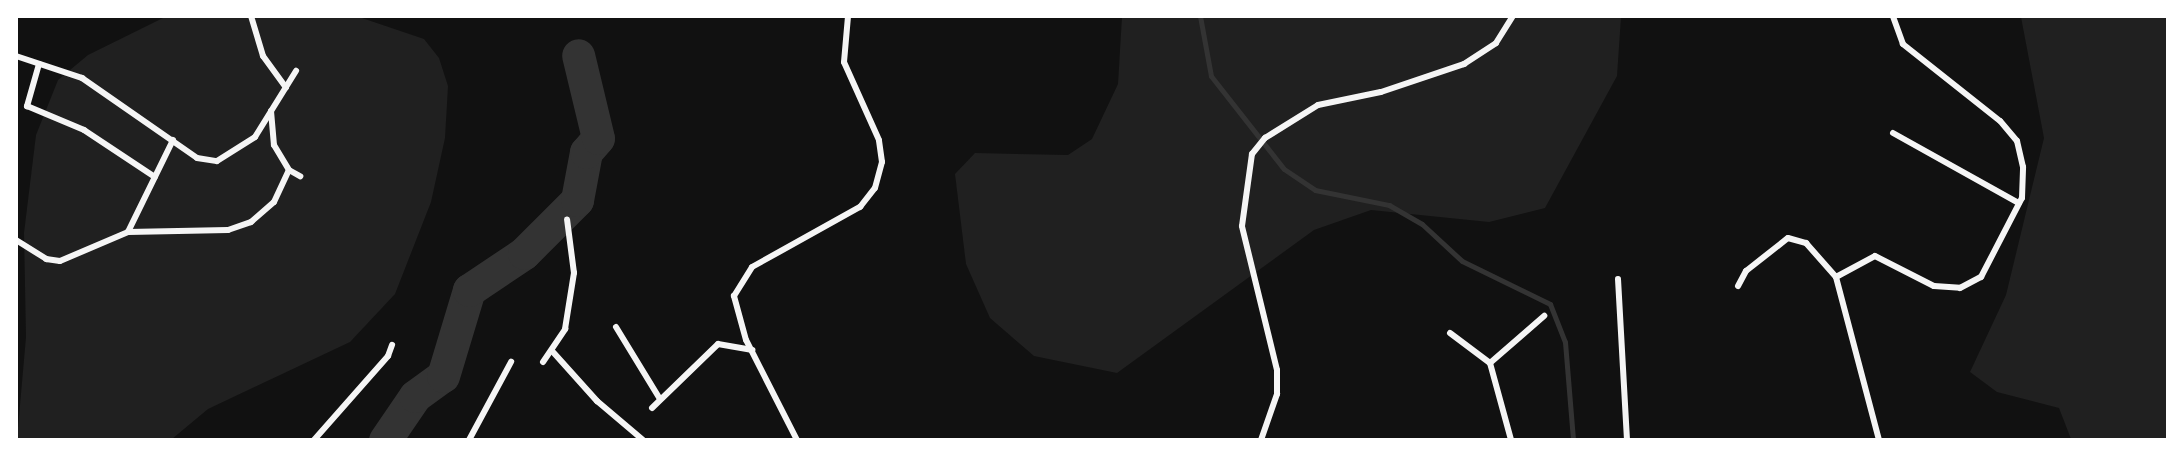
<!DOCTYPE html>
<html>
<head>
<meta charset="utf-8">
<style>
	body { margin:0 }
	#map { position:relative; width:2184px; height:456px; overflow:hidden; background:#111; font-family:Literata,serif }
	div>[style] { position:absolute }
	.green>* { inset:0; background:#202020 }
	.stream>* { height:5px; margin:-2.5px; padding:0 2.5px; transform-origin:2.5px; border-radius:2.5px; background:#333 }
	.river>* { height:33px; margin:-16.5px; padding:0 16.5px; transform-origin:16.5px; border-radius:16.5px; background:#333 }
	.minor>* { height:6px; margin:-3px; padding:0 3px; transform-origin:3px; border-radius:3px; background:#f5f5f5 }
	span { translate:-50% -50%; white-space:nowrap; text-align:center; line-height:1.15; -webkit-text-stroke:6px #fff; paint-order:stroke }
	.frame { position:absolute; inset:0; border:18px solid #fff; pointer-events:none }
</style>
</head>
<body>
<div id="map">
	<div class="green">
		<div style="clip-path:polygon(165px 17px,359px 17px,424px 39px,439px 58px,448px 86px,445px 138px,431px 202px,395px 294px,350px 342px,208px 409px,172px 439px,17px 439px,26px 337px,24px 233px,36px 135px,58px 80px,88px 55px)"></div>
		<div style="clip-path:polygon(1122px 17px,1621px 17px,1617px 76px,1545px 208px,1489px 222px,1371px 210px,1314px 230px,1117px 373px,1034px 356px,990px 318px,966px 264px,955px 174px,975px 153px,1068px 155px,1092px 139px,1118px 84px)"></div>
		<div style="clip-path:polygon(2021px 17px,2167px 17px,2167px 439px,2071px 439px,2059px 408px,1997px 392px,1970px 372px,2006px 295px,2044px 138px)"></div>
	</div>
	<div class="stream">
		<div style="left:1200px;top:16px;width:61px;rotate:79.6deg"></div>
		<div style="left:1211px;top:76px;width:118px;rotate:51.9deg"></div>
		<div style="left:1284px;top:169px;width:37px;rotate:34deg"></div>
		<div style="left:1315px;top:190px;width:76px;rotate:11.5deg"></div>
		<div style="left:1389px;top:205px;width:38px;rotate:30deg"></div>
		<div style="left:1422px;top:224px;width:54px;rotate:42.8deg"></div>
		<div style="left:1462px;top:261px;width:98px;rotate:26deg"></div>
		<div style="left:1550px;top:304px;width:41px;rotate:68.5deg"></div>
		<div style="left:1565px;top:342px;width:98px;rotate:85.3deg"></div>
	</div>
	<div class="river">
		<div style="left:385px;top:440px;width:53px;rotate:-55.7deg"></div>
		<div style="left:415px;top:396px;width:34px;rotate:-36deg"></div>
		<div style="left:443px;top:376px;width:90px;rotate:-73.2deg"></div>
		<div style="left:469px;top:290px;width:66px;rotate:-33.9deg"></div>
		<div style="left:524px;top:253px;width:75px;rotate:-45deg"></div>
		<div style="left:577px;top:200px;width:49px;rotate:-79.4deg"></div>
		<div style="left:586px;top:152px;width:18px;rotate:-49deg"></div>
		<div style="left:598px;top:138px;width:85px;rotate:-103.5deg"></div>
	</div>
	<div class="minor">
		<div style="left:251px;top:16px;width:42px;rotate:73.3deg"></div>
		<div style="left:263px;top:56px;width:39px;rotate:54deg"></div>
		<div style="left:16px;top:56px;width:70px;rotate:18.4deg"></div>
		<div style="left:82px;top:78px;width:140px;rotate:34.8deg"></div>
		<div style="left:197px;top:158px;width:20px;rotate:9deg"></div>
		<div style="left:217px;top:161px;width:45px;rotate:-32.3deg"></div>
		<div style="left:255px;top:137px;width:78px;rotate:-58.2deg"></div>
		<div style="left:39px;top:64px;width:44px;rotate:105.9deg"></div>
		<div style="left:27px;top:106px;width:62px;rotate:22.8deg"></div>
		<div style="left:84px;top:130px;width:85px;rotate:33.5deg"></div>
		<div style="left:271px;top:111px;width:34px;rotate:85deg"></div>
		<div style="left:274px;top:145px;width:29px;rotate:59deg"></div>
		<div style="left:289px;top:170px;width:13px;rotate:29deg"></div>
		<div style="left:1893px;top:133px;width:144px;rotate:29.1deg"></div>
		<div style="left:173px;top:140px;width:102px;rotate:116.1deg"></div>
		<div style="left:128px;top:232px;width:100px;rotate:-1.1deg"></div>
		<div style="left:228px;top:230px;width:24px;rotate:-19deg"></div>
		<div style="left:251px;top:222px;width:30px;rotate:-41deg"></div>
		<div style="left:274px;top:202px;width:35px;rotate:-65deg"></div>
		<div style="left:16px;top:240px;width:36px;rotate:32deg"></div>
		<div style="left:46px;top:259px;width:14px;rotate:8deg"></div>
		<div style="left:60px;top:261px;width:74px;rotate:-23.1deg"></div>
		<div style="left:1618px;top:279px;width:161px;rotate:86.8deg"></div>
		<div style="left:1738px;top:286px;width:17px;rotate:-62deg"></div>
		<div style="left:1746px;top:271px;width:53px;rotate:-38.2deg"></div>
		<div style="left:1788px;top:238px;width:19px;rotate:16deg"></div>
		<div style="left:1806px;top:243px;width:45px;rotate:48.6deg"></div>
		<div style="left:616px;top:327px;width:84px;rotate:58.6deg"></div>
		<div style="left:1450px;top:333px;width:50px;rotate:36.9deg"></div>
		<div style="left:1490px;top:363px;width:80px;rotate:74.7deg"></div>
		<div style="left:553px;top:352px;width:66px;rotate:48.1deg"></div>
		<div style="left:597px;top:401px;width:60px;rotate:40.3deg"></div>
		<div style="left:543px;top:362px;width:40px;rotate:-56deg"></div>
		<div style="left:565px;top:329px;width:57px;rotate:-80.9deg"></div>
		<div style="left:574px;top:273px;width:54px;rotate:-97.4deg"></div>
		<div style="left:1490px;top:363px;width:72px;rotate:-41deg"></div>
		<div style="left:652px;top:408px;width:92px;rotate:-44.1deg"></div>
		<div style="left:718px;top:344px;width:35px;rotate:10deg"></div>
		<div style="left:314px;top:440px;width:112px;rotate:-48.6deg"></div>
		<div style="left:388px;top:356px;width:12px;rotate:-70deg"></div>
		<div style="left:469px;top:440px;width:89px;rotate:-61.7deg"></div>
		<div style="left:797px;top:440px;width:112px;rotate:-117deg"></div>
		<div style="left:746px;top:340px;width:46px;rotate:-105.3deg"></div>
		<div style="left:734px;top:296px;width:34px;rotate:-58deg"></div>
		<div style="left:752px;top:267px;width:124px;rotate:-29.1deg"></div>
		<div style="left:860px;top:207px;width:24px;rotate:-52deg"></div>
		<div style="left:875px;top:188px;width:27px;rotate:-75deg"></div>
		<div style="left:882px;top:162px;width:22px;rotate:-98deg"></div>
		<div style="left:879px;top:140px;width:85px;rotate:-114.2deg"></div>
		<div style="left:844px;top:62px;width:46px;rotate:-85deg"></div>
		<div style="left:1261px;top:440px;width:49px;rotate:-70.8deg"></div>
		<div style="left:1277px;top:394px;width:24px;rotate:-90deg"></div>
		<div style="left:1277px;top:370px;width:148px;rotate:-103.7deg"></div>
		<div style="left:1242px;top:226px;width:73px;rotate:-82.1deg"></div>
		<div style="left:1252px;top:154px;width:21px;rotate:-51deg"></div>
		<div style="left:1265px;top:138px;width:62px;rotate:-31.9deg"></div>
		<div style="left:1318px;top:105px;width:64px;rotate:-11.7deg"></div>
		<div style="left:1381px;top:92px;width:88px;rotate:-18.6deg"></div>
		<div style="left:1464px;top:64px;width:38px;rotate:-33deg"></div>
		<div style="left:1496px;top:43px;width:32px;rotate:-58deg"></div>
		<div style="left:1879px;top:440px;width:169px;rotate:-104.8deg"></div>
		<div style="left:1836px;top:277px;width:44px;rotate:-28.3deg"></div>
		<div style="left:1875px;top:256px;width:66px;rotate:27deg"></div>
		<div style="left:1934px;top:286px;width:26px;rotate:4deg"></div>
		<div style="left:1960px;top:288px;width:24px;rotate:-28deg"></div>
		<div style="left:1981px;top:277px;width:89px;rotate:-62.6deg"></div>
		<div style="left:2022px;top:198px;width:31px;rotate:-88deg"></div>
		<div style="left:2023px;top:167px;width:27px;rotate:-103deg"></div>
		<div style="left:2017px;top:141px;width:26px;rotate:-130deg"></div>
		<div style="left:2000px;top:121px;width:124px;rotate:-141.6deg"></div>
		<div style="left:1903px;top:44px;width:30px;rotate:-110deg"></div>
	</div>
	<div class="frame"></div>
</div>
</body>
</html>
